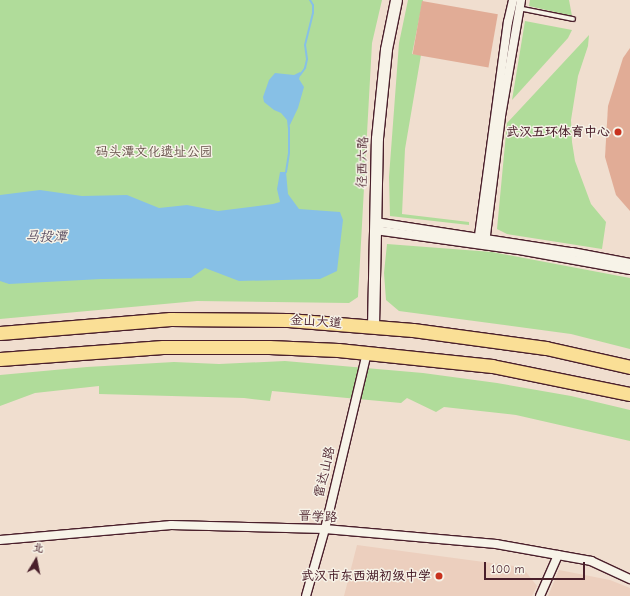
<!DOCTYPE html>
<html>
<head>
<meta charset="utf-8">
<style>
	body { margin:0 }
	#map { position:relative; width:630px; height:596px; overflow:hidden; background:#f0decf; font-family:"Comic Neue","LXGW WenKai TC",sans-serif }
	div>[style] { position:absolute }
	.built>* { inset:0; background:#eccfbe }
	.green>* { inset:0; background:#b0dc9a }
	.water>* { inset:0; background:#87c0e6 }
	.stream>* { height:2px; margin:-1px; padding:0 1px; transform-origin:1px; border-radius:1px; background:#87c0e6 }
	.building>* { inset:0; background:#e1ac96; transform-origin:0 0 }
	.roads { filter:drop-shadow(1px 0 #4a1f2b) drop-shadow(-1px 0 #4a1f2b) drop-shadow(0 1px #4a1f2b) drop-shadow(0 -1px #4a1f2b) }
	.lane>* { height:4px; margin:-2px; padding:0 2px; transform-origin:2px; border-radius:2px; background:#f7f3e8 }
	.street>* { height:8px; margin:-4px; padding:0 4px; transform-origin:4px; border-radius:4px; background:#f7f3e8 }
	.secondary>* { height:11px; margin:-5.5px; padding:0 5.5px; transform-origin:5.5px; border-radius:5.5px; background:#f7f3e8 }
	.primary>* { height:13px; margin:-6.5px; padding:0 6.5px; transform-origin:6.5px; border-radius:6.5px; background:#fadf96 }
	.dots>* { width:11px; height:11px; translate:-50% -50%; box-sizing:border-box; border:2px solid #f7f3e8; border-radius:50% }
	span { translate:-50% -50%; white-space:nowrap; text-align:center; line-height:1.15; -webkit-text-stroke:3px #f7f3e8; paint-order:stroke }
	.poi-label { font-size:13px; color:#4a1f2b; font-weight:700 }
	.right { translate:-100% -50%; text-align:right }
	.park-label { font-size:13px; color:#644e47 }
	.street-label { font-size:13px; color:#4a1f2b }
	.water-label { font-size:14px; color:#5c4f63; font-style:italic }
	.north { position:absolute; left:16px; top:540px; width:40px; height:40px; -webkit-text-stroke:3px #f7f3e8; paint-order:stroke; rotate:10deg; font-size:11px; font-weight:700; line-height:16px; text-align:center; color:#4a1f2b }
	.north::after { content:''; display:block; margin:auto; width:14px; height:18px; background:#4a1f2b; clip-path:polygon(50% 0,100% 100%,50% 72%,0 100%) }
	.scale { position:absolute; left:484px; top:562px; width:101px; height:18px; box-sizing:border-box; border:2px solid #4a1f2b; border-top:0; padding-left:5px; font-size:12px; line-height:14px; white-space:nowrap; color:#4a1f2b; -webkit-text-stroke:3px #f7f3e8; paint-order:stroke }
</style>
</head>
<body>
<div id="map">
	<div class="built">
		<div style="clip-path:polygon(357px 545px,522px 567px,537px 586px,532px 596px,344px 596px)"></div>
		<div style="clip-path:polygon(559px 570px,610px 580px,630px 588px,630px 596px,548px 596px)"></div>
	</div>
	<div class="green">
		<div style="clip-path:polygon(0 0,382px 0,372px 43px,358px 297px,349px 303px,197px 301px,0 319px)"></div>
		<div style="clip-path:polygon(408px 0,423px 0,412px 54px,421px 55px,405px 149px,402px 214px,469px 222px,469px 225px,390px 216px,389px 177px,399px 43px)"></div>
		<div style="clip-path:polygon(530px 0,569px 0,572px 16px,529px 6px)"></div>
		<div style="clip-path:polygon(525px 21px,572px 30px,568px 38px,512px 100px)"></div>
		<div style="clip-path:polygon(589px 35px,588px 46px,578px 76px,571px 120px,572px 142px,575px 161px,591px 204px,606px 222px,602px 249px,507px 234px,497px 229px,507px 123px)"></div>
		<div style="clip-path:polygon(387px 244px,492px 252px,630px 278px,630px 349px,571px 334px,399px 311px,386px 300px,384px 273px)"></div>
		<div style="clip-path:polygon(285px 361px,423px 373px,497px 383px,571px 396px,630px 410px,630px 441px,516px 415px,444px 407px,436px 412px,407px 398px,401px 403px,272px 391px,270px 401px,244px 398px,99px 394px,99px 386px,35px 393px,0 406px,0 375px,87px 367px,174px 362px,219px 364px)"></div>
	</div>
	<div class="water">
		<div style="clip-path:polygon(300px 72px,301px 73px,299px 79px,304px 87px,298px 108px,288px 129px,287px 120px,281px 113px,274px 110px,264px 102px,263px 97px,269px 80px,275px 73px,294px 75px)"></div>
		<div style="clip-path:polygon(280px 172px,286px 172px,288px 194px,299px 209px,340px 212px,343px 220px,337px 271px,320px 279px,239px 281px,205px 268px,191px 278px,101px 279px,9px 284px,0 281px,0 195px,40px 190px,82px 196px,127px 195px,159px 208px,187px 205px,218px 211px,273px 204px,280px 202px,277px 189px)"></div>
	</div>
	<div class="stream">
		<div style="left:300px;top:75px;width:9px;rotate:-54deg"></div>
		<div style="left:305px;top:68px;width:9px;rotate:-77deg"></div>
		<div style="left:307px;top:59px;width:14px;rotate:-98deg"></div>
		<div style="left:305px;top:45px;width:33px;rotate:-76deg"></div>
		<div style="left:313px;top:13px;width:8px;rotate:-90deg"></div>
		<div style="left:313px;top:5px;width:6px;rotate:-121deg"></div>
		<div style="left:286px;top:172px;width:19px;rotate:-81deg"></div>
		<div style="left:289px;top:153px;width:26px;rotate:-90deg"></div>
	</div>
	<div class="building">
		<div style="left:422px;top:1px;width:77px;height:54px;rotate:10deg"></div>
		<div style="clip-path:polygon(630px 48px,630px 211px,616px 195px,605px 157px,608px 106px,623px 58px)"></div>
	</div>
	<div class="roads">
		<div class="lane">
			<div style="left:518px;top:8px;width:56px;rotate:11.3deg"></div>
		</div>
		<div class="street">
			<div style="left:375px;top:222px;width:199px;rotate:8.7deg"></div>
			<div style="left:572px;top:252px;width:59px;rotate:10.7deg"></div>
			<div style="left:375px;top:230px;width:145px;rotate:7.9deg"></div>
			<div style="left:519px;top:250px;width:113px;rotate:10.2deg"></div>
			<div style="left:478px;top:243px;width:223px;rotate:-82.3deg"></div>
			<div style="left:508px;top:22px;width:23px;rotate:-77deg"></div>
			<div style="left:485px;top:243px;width:128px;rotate:-82.8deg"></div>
			<div style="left:501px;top:116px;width:118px;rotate:-80.2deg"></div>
			<div style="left:0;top:540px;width:172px;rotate:-5deg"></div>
			<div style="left:171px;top:525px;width:154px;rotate:1.5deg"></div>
			<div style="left:325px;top:529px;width:172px;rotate:5deg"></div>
			<div style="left:496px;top:544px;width:97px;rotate:10.1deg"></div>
			<div style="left:591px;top:561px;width:43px;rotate:24.8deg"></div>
			<div style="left:306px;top:596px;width:70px;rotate:-74.2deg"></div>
			<div style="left:325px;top:529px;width:181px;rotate:-76.6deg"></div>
			<div style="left:540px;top:596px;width:45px;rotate:-66.3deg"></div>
		</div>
		<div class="secondary">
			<div style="left:373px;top:326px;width:188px;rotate:-88.8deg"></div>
			<div style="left:377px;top:138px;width:89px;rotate:-84.2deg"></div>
			<div style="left:386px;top:49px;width:50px;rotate:-78.5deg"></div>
		</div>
		<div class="primary">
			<div style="left:0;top:333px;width:171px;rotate:-4.7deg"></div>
			<div style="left:170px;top:319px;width:118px;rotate:0.5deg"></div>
			<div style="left:288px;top:320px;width:125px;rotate:4.6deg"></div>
			<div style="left:413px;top:330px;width:134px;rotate:7.7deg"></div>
			<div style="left:546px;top:348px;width:86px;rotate:12.7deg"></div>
			<div style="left:0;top:359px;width:163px;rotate:-4.2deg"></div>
			<div style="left:163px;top:347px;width:106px"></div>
			<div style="left:269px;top:347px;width:69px;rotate:2.5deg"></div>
			<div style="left:338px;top:350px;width:155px;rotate:5.9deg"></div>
			<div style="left:492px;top:366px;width:141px;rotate:11.5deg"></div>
		</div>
	</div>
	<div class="dots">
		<div style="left:618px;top:132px;background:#c8321e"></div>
		<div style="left:439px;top:576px;background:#c8321e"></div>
	</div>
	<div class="poi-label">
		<span class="right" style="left:610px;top:132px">武汉五环体育中心</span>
		<span class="right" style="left:431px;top:576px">武汉市东西湖初级中学</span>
	</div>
	<div class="park-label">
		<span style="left:154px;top:152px">码头潭文化遗址公园</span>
	</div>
	<div class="street-label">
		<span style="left:363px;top:162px;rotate:-88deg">径西六路</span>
		<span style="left:316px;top:322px;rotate:4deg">金山大道</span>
		<span style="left:325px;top:472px;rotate:-77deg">雷达山路</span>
		<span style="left:318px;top:517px;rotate:3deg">晋学路</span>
	</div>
	<div class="water-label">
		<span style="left:46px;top:237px">马投潭</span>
	</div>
	<div class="north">北</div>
	<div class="scale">100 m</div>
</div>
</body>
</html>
